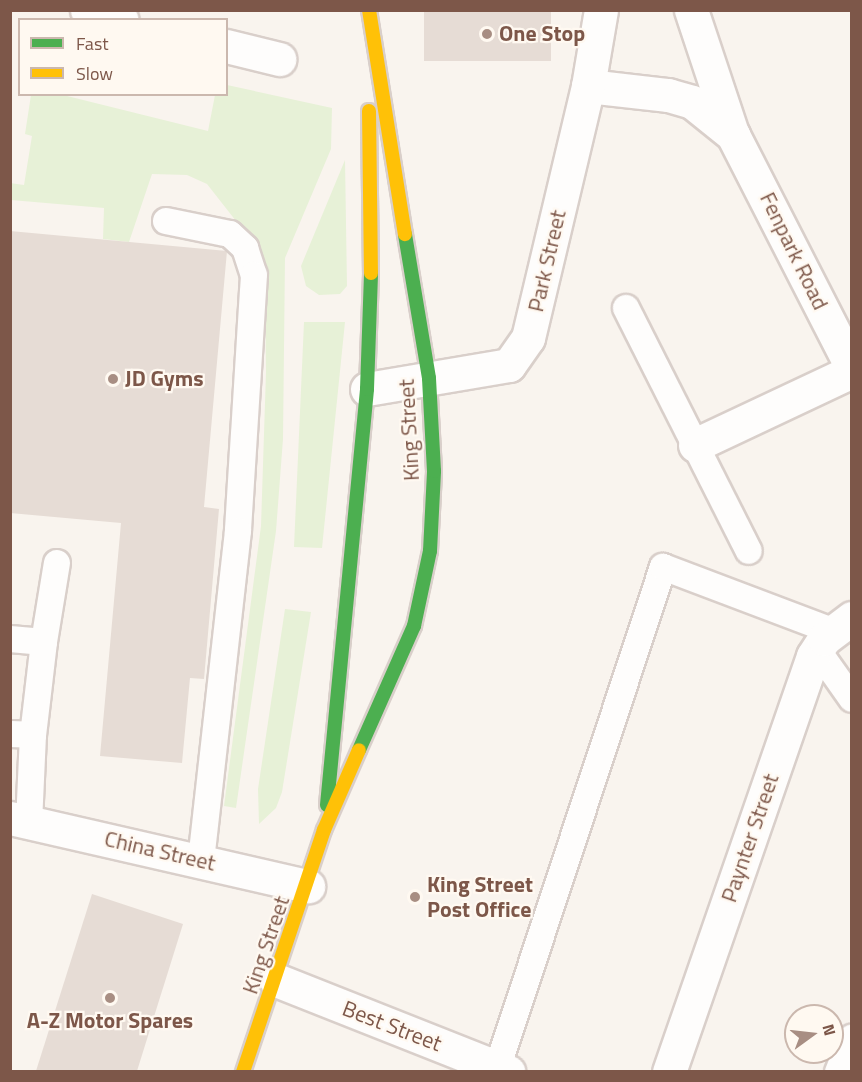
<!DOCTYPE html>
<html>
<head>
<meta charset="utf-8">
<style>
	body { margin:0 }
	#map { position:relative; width:862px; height:1082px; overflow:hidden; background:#f9f4ee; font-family:"Titillium Web",sans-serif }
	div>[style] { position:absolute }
	.green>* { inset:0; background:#e7f1d7 }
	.building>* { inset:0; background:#e6dcd5; transform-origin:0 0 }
	.roads { filter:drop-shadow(2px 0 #d9cfca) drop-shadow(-2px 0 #d9cfca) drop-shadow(0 2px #d9cfca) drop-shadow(0 -2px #d9cfca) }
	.lane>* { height:26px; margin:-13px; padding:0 13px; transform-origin:13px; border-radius:13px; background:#fefdfc }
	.street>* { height:33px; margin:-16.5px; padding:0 16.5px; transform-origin:16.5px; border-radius:16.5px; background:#fefdfc }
	.fast>* { height:14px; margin:-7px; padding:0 7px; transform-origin:7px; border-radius:7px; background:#4caf50 }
	.slow>* { height:14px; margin:-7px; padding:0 7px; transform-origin:7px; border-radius:7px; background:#ffc107 }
	.dots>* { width:16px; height:16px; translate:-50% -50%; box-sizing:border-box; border:3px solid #fff9f1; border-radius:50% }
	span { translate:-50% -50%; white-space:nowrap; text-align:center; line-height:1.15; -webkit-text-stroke:4.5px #fff9f1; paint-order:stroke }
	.poi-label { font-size:22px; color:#7d5749; font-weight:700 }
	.left { translate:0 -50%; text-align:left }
	.street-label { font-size:22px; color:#7d5749 }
	.frame { position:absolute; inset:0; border:12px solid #7d5749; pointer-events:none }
	.legend { position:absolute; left:18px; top:18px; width:210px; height:78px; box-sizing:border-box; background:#fff9f1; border:2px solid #cbb8ae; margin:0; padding:8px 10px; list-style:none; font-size:18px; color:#7d5749 }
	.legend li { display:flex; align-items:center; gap:12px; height:30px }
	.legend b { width:30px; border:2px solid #cbb8ae }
	.north { position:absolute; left:784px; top:1004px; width:60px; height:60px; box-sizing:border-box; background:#fff9f1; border:2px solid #cbb8ae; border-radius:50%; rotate:75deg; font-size:16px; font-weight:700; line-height:24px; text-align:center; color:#7d5749 }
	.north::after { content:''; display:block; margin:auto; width:21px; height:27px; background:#a88e83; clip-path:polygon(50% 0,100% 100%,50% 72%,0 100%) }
</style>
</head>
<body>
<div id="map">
	<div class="green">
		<div style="clip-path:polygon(227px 85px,332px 108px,331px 149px,285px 258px,283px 439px,276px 531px,236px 808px,224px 806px,261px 526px,266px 372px,265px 280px,261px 253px,207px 184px,187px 175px,152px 174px,129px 242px,103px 239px,104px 208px,11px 200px,10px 183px,24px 185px,32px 136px,25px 134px,31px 95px,63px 95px,208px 131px,215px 95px,226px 94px)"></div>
		<div style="clip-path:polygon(345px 160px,347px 286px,340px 294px,319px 295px,306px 286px,301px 266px)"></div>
		<div style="clip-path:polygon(304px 322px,345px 322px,322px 548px,294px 547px)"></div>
		<div style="clip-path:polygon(285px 609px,311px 612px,282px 792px,276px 808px,259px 824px,258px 789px)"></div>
	</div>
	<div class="building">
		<div style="left:424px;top:10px;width:127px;height:51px"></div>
		<div style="clip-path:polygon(10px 231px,227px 251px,204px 507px,219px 509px,204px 679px,190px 678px,182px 763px,100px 756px,121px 523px,10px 513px)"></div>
		<div style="clip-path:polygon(92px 894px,183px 924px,137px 1071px,36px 1071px)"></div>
	</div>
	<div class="roads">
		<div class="lane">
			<div style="left:166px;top:221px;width:65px;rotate:11.5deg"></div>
			<div style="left:230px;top:234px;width:21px;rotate:43deg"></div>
			<div style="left:245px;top:248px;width:28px;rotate:72deg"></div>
			<div style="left:254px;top:275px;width:256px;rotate:93.6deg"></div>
			<div style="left:238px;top:531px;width:330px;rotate:96.4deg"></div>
			<div style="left:626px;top:308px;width:272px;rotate:63.2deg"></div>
			<div style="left:10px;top:639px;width:34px;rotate:5deg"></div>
			<div style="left:44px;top:642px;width:94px;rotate:96.7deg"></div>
			<div style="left:33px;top:735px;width:87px;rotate:92.6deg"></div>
			<div style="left:44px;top:642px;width:80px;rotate:-80.7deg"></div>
			<div style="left:816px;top:648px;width:62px;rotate:54.8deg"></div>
			<div style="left:10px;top:734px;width:23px;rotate:2deg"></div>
			<div style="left:496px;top:1072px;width:532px;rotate:-71.7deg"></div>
			<div style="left:663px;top:567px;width:181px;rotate:20.7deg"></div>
			<div style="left:838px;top:1072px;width:37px;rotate:-68deg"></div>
		</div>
		<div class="street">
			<div style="left:87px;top:10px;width:36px;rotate:16deg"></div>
			<div style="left:691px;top:10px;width:130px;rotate:71.6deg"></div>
			<div style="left:226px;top:46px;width:55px;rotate:13.8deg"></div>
			<div style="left:588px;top:86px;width:81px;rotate:6.4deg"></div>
			<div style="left:668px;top:95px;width:25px;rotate:16deg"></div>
			<div style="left:692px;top:102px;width:53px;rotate:38.8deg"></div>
			<div style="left:733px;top:135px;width:262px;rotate:62.9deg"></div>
			<div style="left:367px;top:389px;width:144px;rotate:-9.6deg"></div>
			<div style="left:509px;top:365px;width:33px;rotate:-55deg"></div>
			<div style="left:528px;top:338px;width:259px;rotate:-76.6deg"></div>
			<div style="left:588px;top:86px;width:77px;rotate:-80.3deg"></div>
			<div style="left:695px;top:445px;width:174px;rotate:-25.2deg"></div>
			<div style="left:10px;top:818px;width:306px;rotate:12.9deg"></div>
			<div style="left:276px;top:980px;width:250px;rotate:21.6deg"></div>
			<div style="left:669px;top:1072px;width:440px;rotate:-70.9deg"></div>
			<div style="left:813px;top:656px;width:20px;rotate:-57deg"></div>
			<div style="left:824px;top:639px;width:35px;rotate:-37deg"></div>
		</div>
		<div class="fast">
			<div style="left:359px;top:750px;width:136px;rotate:-66.1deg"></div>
			<div style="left:414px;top:626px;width:77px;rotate:-78deg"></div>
			<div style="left:430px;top:551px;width:80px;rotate:-87.1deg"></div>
			<div style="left:434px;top:471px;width:93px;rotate:-93.1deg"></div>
			<div style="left:429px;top:378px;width:146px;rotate:-99.5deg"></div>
			<div style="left:327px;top:805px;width:418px;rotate:-84.5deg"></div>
			<div style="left:367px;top:389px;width:116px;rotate:-88deg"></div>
		</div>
		<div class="slow">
			<div style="left:369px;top:10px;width:227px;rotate:80.9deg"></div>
			<div style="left:369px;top:111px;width:162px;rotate:89.3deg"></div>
			<div style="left:243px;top:1072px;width:255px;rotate:-71.5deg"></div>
			<div style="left:324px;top:830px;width:87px;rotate:-66.4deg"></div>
		</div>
	</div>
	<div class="dots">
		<div style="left:487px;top:34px;background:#a88e83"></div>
		<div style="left:113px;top:379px;background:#a88e83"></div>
		<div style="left:415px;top:897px;background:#a88e83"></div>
		<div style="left:110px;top:998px;background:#a88e83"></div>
	</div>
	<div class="poi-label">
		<span class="left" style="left:499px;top:34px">One Stop</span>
		<span class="left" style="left:125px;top:379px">JD Gyms</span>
		<span class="left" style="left:427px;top:897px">King Street<br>Post Office</span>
		<span style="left:110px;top:1021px">A-Z Motor Spares</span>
	</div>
	<div class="street-label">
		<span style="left:794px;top:251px;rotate:64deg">Fenpark Road</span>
		<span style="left:547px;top:261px;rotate:-77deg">Park Street</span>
		<span style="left:409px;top:430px;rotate:-93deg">King Street</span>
		<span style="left:750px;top:838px;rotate:-71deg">Paynter Street</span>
		<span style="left:160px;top:851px;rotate:13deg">China Street</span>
		<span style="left:266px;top:945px;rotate:-71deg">King Street</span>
		<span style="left:392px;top:1026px;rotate:21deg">Best Street</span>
	</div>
	<div class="frame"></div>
	<ul class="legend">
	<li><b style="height:8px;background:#4caf50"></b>Fast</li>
	<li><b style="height:8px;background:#ffc107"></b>Slow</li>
	</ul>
	<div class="north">N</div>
</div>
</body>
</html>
